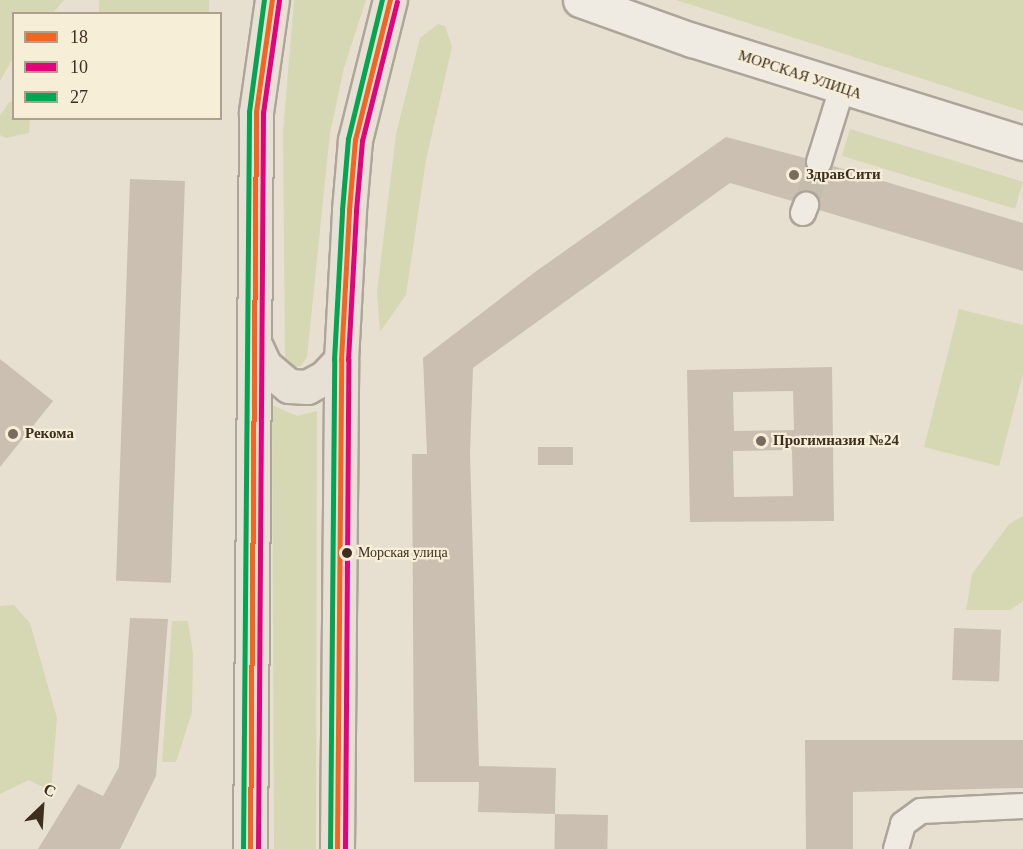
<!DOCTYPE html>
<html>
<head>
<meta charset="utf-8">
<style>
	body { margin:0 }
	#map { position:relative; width:1023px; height:849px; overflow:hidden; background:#e7e0d1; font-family:"Times New Roman",serif }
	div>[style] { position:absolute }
	.green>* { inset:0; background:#d6d7b3; transform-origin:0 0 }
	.building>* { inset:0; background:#cbbfb2; transform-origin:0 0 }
	.street-tunnel>* { height:24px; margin-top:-12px; transform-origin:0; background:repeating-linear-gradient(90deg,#c5bcae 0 24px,transparent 0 36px) }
	.roads { filter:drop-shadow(2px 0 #ada599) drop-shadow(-2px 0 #ada599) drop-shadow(0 2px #ada599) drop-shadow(0 -2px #ada599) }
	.street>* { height:24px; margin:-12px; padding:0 12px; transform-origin:12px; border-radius:12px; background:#efebe3 }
	.secondary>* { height:33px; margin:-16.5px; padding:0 16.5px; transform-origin:16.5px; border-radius:16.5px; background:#efebe3 }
	.primary>* { height:33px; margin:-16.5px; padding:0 16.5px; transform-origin:16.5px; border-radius:16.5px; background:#e6e1d4 }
	.bus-1>* { height:4.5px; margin:-2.25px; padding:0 2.25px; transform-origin:2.25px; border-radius:2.25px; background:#f26522 }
	.bus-2>* { height:4.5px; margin:-2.25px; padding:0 2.25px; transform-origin:2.25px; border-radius:2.25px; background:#e5007d }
	.bus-3>* { height:4.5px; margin:-2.25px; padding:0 2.25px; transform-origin:2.25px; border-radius:2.25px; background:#00a651 }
	.dots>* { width:16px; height:16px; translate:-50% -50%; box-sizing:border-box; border:3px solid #f7eed8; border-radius:50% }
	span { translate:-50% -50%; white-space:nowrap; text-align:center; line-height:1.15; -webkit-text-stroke:4.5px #f7eed8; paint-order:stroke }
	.bus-label { font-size:14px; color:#3d2e20 }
	.left { translate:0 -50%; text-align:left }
	.street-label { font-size:15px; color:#3d2e20 }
	.poi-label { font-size:15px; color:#3d2e20; font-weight:700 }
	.legend { position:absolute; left:12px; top:12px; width:210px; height:108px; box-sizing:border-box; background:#f7eed8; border:2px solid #ada18e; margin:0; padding:8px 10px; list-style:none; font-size:18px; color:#3d2e20 }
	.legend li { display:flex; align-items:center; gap:12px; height:30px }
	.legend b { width:30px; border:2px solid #ada18e }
	.north { position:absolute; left:12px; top:777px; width:60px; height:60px; -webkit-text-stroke:4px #f7eed8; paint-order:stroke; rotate:25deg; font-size:16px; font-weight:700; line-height:24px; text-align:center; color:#3d2e20 }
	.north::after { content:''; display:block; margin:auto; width:21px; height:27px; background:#3d2e20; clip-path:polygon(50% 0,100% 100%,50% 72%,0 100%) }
</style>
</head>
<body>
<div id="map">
	<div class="green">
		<div style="clip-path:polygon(0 0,64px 0,53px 13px,14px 14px,13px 58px,0 81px)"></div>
		<div style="left:99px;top:0;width:110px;height:17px"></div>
		<div style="clip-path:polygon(294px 0,366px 0,344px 68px,330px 133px,307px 357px,301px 366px,292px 368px,285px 361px,283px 132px)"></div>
		<div style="clip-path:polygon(676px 0,1023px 0,1023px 111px)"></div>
		<div style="clip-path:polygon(438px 24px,445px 26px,452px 47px,426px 160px,406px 295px,380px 332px,377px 292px,396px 134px,420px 38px)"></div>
		<div style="clip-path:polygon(10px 101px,13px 103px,14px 118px,30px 119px,29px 133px,6px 138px,0 135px,0 115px)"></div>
		<div style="left:850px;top:129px;width:181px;height:28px;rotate:17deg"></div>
		<div style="clip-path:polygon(959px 309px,1023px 325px,1023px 374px,999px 466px,924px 447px)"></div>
		<div style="clip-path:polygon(272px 405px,297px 416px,317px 411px,316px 849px,274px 849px)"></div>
		<div style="clip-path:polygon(1023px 516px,1023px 601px,1010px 610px,966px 610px,972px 574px,1009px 524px)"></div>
		<div style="clip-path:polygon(14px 605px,30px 623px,57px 718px,51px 791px,29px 780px,0 794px,0 606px)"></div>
		<div style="clip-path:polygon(172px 621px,188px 621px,193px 654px,192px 712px,176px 762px,162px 762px)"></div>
	</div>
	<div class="building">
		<div style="clip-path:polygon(726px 137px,805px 158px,808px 171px,815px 176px,828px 173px,833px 166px,1023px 223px,1023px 271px,819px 210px,817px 196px,810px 192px,797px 194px,792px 201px,730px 183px,473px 368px,470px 453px,479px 766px,556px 768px,555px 814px,478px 812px,479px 782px,414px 782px,412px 454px,427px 454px,423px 358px,535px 272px)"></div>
		<div style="left:130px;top:179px;width:55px;height:402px;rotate:2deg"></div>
		<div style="clip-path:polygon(0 359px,53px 401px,0 467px)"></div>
		<div style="clip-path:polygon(evenodd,832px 367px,834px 521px,690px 522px,687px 370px,832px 367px,793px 391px,794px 430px,734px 431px,733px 392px,793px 391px,832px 367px,792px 450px,793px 496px,734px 497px,733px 451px,792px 450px)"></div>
		<div style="left:538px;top:447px;width:35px;height:18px"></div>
		<div style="clip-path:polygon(130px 618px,168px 619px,156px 776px,120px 849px,38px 849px,78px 784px,103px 796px,119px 767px)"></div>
		<div style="left:954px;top:628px;width:47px;height:52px;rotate:2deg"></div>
		<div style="clip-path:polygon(805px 740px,1023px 740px,1023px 788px,853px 792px,853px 849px,806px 849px)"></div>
		<div style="left:555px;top:814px;width:53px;height:35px;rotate:1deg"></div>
	</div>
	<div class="street-tunnel">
		<div style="left:806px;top:205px;width:45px;rotate:-73.2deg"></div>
	</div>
	<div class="roads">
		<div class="street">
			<div style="left:819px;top:162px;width:77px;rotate:-72.7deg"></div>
			<div style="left:803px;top:213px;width:9px;rotate:-69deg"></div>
			<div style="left:896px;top:849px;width:26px;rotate:-74deg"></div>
			<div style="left:903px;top:824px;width:22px;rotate:-36deg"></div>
			<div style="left:921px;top:811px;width:102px;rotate:-2.8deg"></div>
		</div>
		<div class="secondary">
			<div style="left:580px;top:0;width:119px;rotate:19.7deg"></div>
			<div style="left:692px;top:40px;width:347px;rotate:17.3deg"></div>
		</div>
		<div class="primary">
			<div style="left:256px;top:347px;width:21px;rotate:65deg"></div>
			<div style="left:265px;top:366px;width:31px;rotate:40deg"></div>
			<div style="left:289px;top:386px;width:18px;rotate:3deg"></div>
			<div style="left:307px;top:387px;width:21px;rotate:-29deg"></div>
			<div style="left:325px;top:377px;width:23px;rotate:-47deg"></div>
			<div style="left:250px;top:849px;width:737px;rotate:-89.53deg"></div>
			<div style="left:256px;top:112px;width:113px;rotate:-81.9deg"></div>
			<div style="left:337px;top:849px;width:489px;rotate:-89.5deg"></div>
			<div style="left:341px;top:360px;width:150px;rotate:-86.9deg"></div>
			<div style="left:349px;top:210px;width:70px;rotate:-85.1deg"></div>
			<div style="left:355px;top:140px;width:144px;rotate:-76deg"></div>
		</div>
	</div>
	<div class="bus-1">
		<div style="left:250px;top:849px;width:737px;rotate:-89.53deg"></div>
		<div style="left:256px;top:112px;width:113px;rotate:-81.9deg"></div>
		<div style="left:337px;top:849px;width:489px;rotate:-89.5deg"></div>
		<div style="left:341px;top:360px;width:150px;rotate:-86.9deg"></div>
		<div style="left:349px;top:210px;width:70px;rotate:-85.1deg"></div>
		<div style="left:355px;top:140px;width:144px;rotate:-76deg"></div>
	</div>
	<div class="bus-2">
		<div style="left:258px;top:849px;width:736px;rotate:-89.61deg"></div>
		<div style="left:263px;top:113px;width:113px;rotate:-81.9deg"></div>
		<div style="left:345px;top:849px;width:489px;rotate:-89.6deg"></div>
		<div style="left:348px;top:360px;width:149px;rotate:-86.9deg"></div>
		<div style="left:356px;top:211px;width:70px;rotate:-85.1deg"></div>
		<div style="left:362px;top:141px;width:143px;rotate:-75.9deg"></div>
	</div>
	<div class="bus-3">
		<div style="left:243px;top:849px;width:737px;rotate:-89.53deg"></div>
		<div style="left:249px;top:112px;width:113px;rotate:-82.4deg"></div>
		<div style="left:330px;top:849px;width:489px;rotate:-89.5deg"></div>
		<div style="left:334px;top:360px;width:150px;rotate:-86.9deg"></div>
		<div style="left:342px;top:210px;width:71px;rotate:-85.2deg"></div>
		<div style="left:348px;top:139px;width:143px;rotate:-76.3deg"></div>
	</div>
	<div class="dots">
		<div style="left:794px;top:175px;background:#786c5e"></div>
		<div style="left:13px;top:434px;background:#786c5e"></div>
		<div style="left:761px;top:441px;background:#786c5e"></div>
		<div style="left:347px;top:553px;background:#3d2e20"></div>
	</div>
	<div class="bus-label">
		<span class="left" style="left:358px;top:553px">Морская улица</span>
	</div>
	<div class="street-label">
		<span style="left:800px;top:75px;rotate:18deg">МОРСКАЯ УЛИЦА</span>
	</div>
	<div class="poi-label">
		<span class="left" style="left:806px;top:175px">ЗдравСити</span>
		<span class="left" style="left:25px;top:434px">Рекома</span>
		<span class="left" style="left:773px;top:441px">Прогимназия №24</span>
	</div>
	<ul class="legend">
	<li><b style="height:8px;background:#f26522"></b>18</li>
	<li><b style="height:8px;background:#e5007d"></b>10</li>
	<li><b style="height:8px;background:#00a651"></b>27</li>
	</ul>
	<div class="north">С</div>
</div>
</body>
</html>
